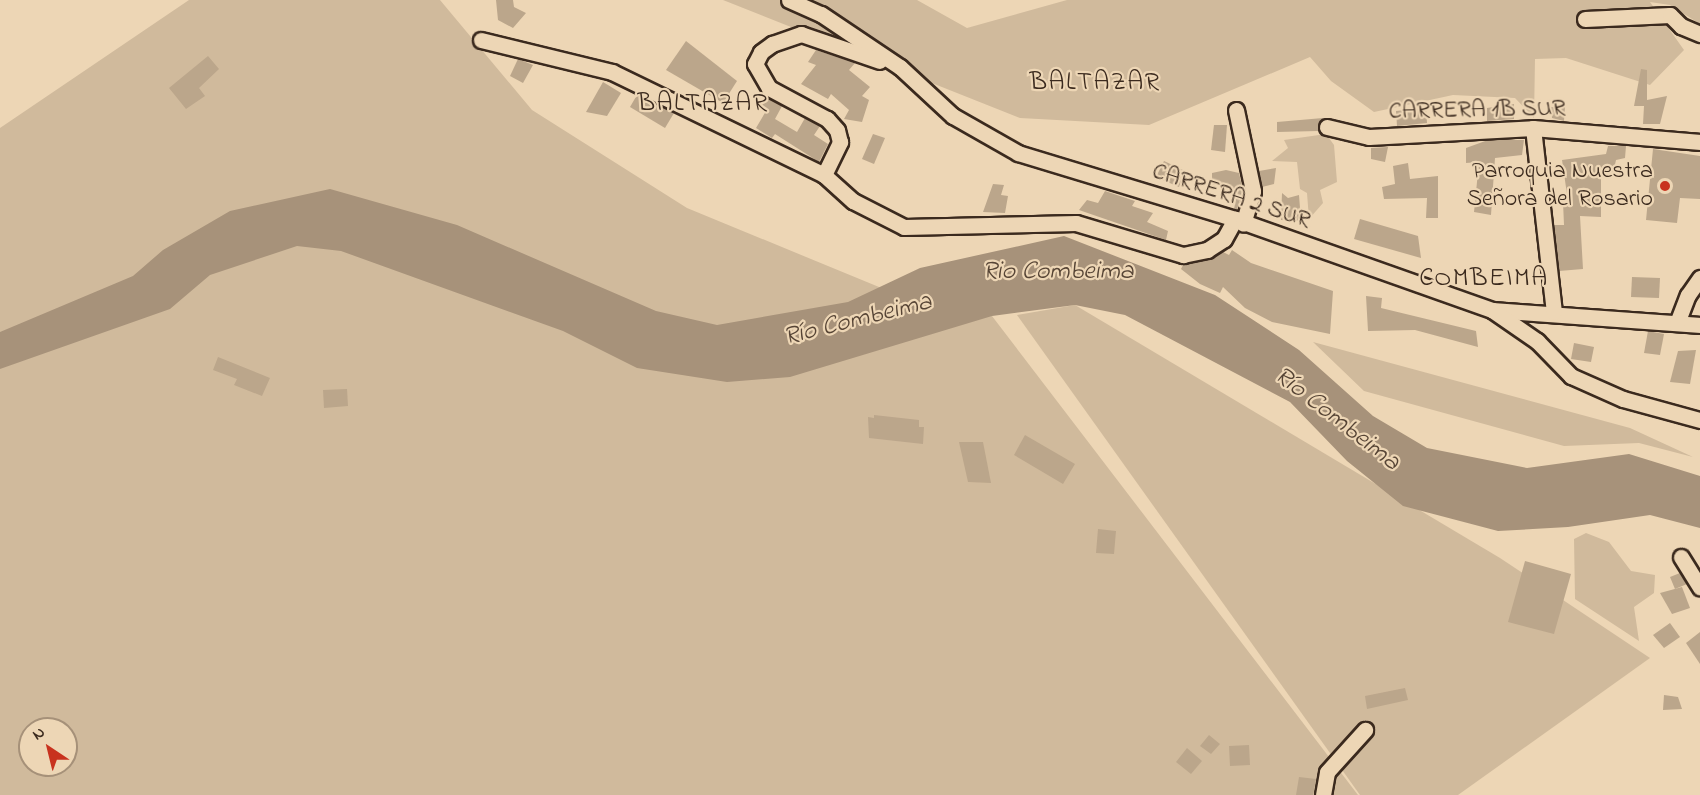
<!DOCTYPE html>
<html>
<head>
<meta charset="utf-8">
<style>
	body { margin:0 }
	#map { position:relative; width:1700px; height:795px; overflow:hidden; background:#edd6b5; font-family:"Indie Flower",sans-serif }
	div>[style] { position:absolute }
	.green>* { inset:0; background:#d0ba9c }
	.water>* { inset:0; background:#a7927a }
	.building>* { inset:0; background:#bba68b }
	.roads { filter:drop-shadow(2px 0 #3b2a1e) drop-shadow(-2px 0 #3b2a1e) drop-shadow(0 2px #3b2a1e) drop-shadow(0 -2px #3b2a1e) }
	.minor>* { height:15px; margin:-7.5px; padding:0 7.5px; transform-origin:7.5px; border-radius:7.5px; background:#edd6b5 }
	.dots>* { width:16px; height:16px; translate:-50% -50%; box-sizing:border-box; border:3px solid #edd6b5; border-radius:50% }
	span { translate:-50% -50%; white-space:nowrap; text-align:center; line-height:1.15; -webkit-text-stroke:4.5px #edd6b5; paint-order:stroke }
	.street-label { font-size:24px; color:#3b2a1e }
	.poi-label { font-size:24px; color:#3b2a1e }
	.right { translate:-100% -50%; text-align:right }
	.neighbourhood-label { font-size:26px; color:#3b2a1e; letter-spacing:1.5px }
	.water-label { font-size:26px; color:#564435; font-style:italic }
	.north { position:absolute; left:18px; top:717px; width:60px; height:60px; box-sizing:border-box; background:#edd6b5; border:2px solid #a69179; border-radius:50%; rotate:325deg; font-size:16px; font-weight:700; line-height:24px; text-align:center; color:#3b2a1e }
	.north::after { content:''; display:block; margin:auto; width:21px; height:27px; background:#c8321e; clip-path:polygon(50% 0,100% 100%,50% 72%,0 100%) }
</style>
</head>
<body>
<div id="map">
	<div class="green">
		<div style="clip-path:polygon(evenodd,189px 0,440px 0,532px 110px,687px 208px,879px 287px,992px 316px,1358px 795px,0 795px,0 128px,189px 0,30px 729px,66px 729px,66px 765px,30px 765px,30px 729px)"></div>
		<div style="clip-path:polygon(723px 0,917px 0,967px 28px,1067px 0,1700px 0,1700px 24px,1670px 5px,1650px 2px,1684px 50px,1650px 85px,1566px 58px,1535px 59px,1534px 118px,1515px 98px,1453px 95px,1374px 112px,1331px 81px,1310px 57px,1149px 125px,1020px 118px)"></div>
		<div style="clip-path:polygon(1326px 134px,1334px 145px,1337px 182px,1320px 190px,1323px 203px,1309px 219px,1307px 193px,1300px 189px,1297px 162px,1272px 161px,1288px 148px,1284px 140px)"></div>
		<div style="clip-path:polygon(1075px 305px,1500px 558px,1650px 658px,1458px 795px,1360px 795px,1017px 315px)"></div>
		<div style="clip-path:polygon(1313px 342px,1630px 428px,1693px 457px,1639px 443px,1564px 446px,1364px 391px)"></div>
		<div style="clip-path:polygon(1586px 533px,1609px 542px,1631px 571px,1655px 575px,1654px 593px,1634px 607px,1639px 641px,1575px 599px,1574px 539px)"></div>
	</div>
	<div class="water">
		<div style="clip-path:polygon(330px 189px,457px 225px,656px 311px,717px 325px,848px 302px,920px 268px,1064px 236px,1215px 295px,1299px 350px,1373px 416px,1427px 448px,1527px 468px,1629px 454px,1700px 476px,1700px 528px,1650px 515px,1568px 527px,1498px 531px,1403px 506px,1347px 461px,1290px 402px,1125px 315px,1075px 305px,992px 316px,790px 377px,727px 382px,637px 368px,563px 331px,341px 251px,297px 246px,210px 275px,170px 309px,0 369px,0 332px,133px 276px,163px 250px,230px 211px)"></div>
	</div>
	<div class="building">
		<div style="clip-path:polygon(496px 0,513px 0,514px 7px,526px 13px,513px 28px,498px 20px)"></div>
		<div style="clip-path:polygon(686px 41px,737px 81px,723px 103px,666px 70px)"></div>
		<div style="clip-path:polygon(816px 50px,855px 63px,849px 70px,870px 87px,862px 96px,869px 100px,862px 122px,844px 119px,849px 110px,831px 94px,828px 99px,801px 84px,816px 65px,808px 62px)"></div>
		<div style="clip-path:polygon(208px 56px,219px 69px,199px 88px,205px 96px,186px 109px,169px 88px)"></div>
		<div style="clip-path:polygon(518px 59px,533px 65px,523px 83px,510px 76px)"></div>
		<div style="clip-path:polygon(1641px 69px,1647px 70px,1647px 100px,1667px 96px,1660px 124px,1643px 124px,1644px 106px,1634px 106px)"></div>
		<div style="clip-path:polygon(603px 82px,621px 93px,607px 116px,586px 112px)"></div>
		<div style="clip-path:polygon(637px 95px,674px 113px,665px 128px,630px 107px)"></div>
		<div style="clip-path:polygon(766px 97px,782px 106px,775px 119px,797px 132px,805px 118px,820px 126px,814px 135px,828px 144px,819px 162px,775px 134px,772px 138px,756px 128px,766px 111px,761px 107px)"></div>
		<div style="clip-path:polygon(1514px 104px,1514px 119px,1487px 121px,1487px 108px)"></div>
		<div style="clip-path:polygon(1551px 107px,1565px 107px,1564px 121px,1552px 118px)"></div>
		<div style="clip-path:polygon(1426px 108px,1427px 123px,1397px 126px,1396px 111px)"></div>
		<div style="clip-path:polygon(1323px 118px,1318px 131px,1277px 132px,1277px 122px)"></div>
		<div style="clip-path:polygon(1214px 125px,1227px 125px,1225px 152px,1211px 150px)"></div>
		<div style="clip-path:polygon(873px 134px,885px 138px,874px 164px,862px 159px)"></div>
		<div style="clip-path:polygon(1488px 140px,1524px 140px,1522px 155px,1495px 158px,1491px 215px,1474px 212px,1479px 162px,1466px 163px,1466px 148px)"></div>
		<div style="clip-path:polygon(1608px 146px,1626px 146px,1625px 158px,1616px 160px,1612px 178px,1601px 174px,1601px 217px,1580px 216px,1583px 269px,1559px 271px,1554px 225px,1564px 225px,1563px 202px,1568px 201px,1562px 160px,1606px 154px)"></div>
		<div style="clip-path:polygon(1388px 147px,1385px 162px,1371px 159px,1371px 148px)"></div>
		<div style="clip-path:polygon(1653px 149px,1700px 156px,1700px 199px,1680px 198px,1677px 223px,1646px 220px)"></div>
		<div style="clip-path:polygon(1164px 161px,1185px 171px,1179px 187px,1156px 177px)"></div>
		<div style="clip-path:polygon(1408px 163px,1410px 179px,1438px 176px,1438px 218px,1426px 218px,1427px 198px,1384px 199px,1382px 187px,1395px 184px,1393px 166px)"></div>
		<div style="clip-path:polygon(1276px 168px,1274px 184px,1262px 187px,1259px 171px)"></div>
		<div style="clip-path:polygon(1226px 170px,1239px 173px,1243px 191px,1237px 209px,1234px 209px,1238px 190px,1212px 185px,1212px 173px)"></div>
		<div style="clip-path:polygon(993px 184px,1004px 185px,1001px 195px,1008px 196px,1005px 213px,983px 212px)"></div>
		<div style="clip-path:polygon(1105px 191px,1135px 201px,1132px 206px,1153px 213px,1147px 222px,1168px 231px,1166px 240px,1079px 210px,1087px 200px,1098px 203px)"></div>
		<div style="clip-path:polygon(1282px 193px,1288px 198px,1299px 195px,1301px 221px,1281px 220px)"></div>
		<div style="clip-path:polygon(1360px 219px,1418px 236px,1421px 258px,1354px 239px)"></div>
		<div style="clip-path:polygon(1232px 250px,1251px 263px,1333px 291px,1330px 334px,1272px 322px,1245px 308px,1223px 287px,1220px 293px,1200px 284px,1181px 269px,1183px 265px,1209px 259px,1223px 252px,1229px 255px)"></div>
		<div style="clip-path:polygon(1632px 277px,1660px 278px,1659px 298px,1631px 297px)"></div>
		<div style="clip-path:polygon(1366px 296px,1382px 298px,1381px 308px,1476px 331px,1478px 347px,1415px 330px,1368px 331px)"></div>
		<div style="clip-path:polygon(1648px 331px,1664px 334px,1660px 355px,1644px 353px)"></div>
		<div style="clip-path:polygon(1574px 343px,1594px 347px,1591px 362px,1571px 359px)"></div>
		<div style="clip-path:polygon(1696px 350px,1690px 384px,1670px 382px,1678px 351px)"></div>
		<div style="clip-path:polygon(218px 357px,270px 378px,262px 396px,234px 385px,237px 379px,213px 370px)"></div>
		<div style="clip-path:polygon(347px 389px,348px 406px,324px 408px,323px 390px)"></div>
		<div style="clip-path:polygon(874px 415px,919px 420px,919px 427px,924px 427px,923px 444px,869px 438px,868px 417px,874px 418px)"></div>
		<div style="clip-path:polygon(1025px 435px,1075px 464px,1063px 484px,1014px 455px)"></div>
		<div style="clip-path:polygon(959px 442px,983px 442px,991px 483px,968px 482px)"></div>
		<div style="clip-path:polygon(1098px 529px,1116px 531px,1114px 554px,1096px 553px)"></div>
		<div style="clip-path:polygon(1525px 561px,1571px 574px,1554px 634px,1508px 622px)"></div>
		<div style="clip-path:polygon(1680px 573px,1687px 584px,1675px 589px,1670px 577px)"></div>
		<div style="clip-path:polygon(1682px 587px,1690px 608px,1672px 614px,1660px 593px)"></div>
		<div style="clip-path:polygon(1670px 623px,1680px 637px,1664px 648px,1653px 635px)"></div>
		<div style="clip-path:polygon(1700px 632px,1700px 664px,1686px 643px)"></div>
		<div style="clip-path:polygon(1405px 688px,1408px 700px,1367px 709px,1365px 696px)"></div>
		<div style="clip-path:polygon(1664px 695px,1678px 697px,1682px 709px,1663px 710px)"></div>
		<div style="clip-path:polygon(1209px 735px,1220px 744px,1211px 754px,1200px 746px)"></div>
		<div style="clip-path:polygon(1249px 745px,1250px 765px,1230px 766px,1229px 746px)"></div>
		<div style="clip-path:polygon(1187px 748px,1202px 761px,1191px 774px,1176px 762px)"></div>
		<div style="clip-path:polygon(1299px 777px,1316px 779px,1313px 795px,1296px 795px)"></div>
	</div>
	<div class="roads">
		<div class="minor">
			<div style="left:789px;top:0;width:35px;rotate:24deg"></div>
			<div style="left:821px;top:14px;width:95px;rotate:33.9deg"></div>
			<div style="left:900px;top:67px;width:72px;rotate:42.8deg"></div>
			<div style="left:953px;top:116px;width:75px;rotate:29.6deg"></div>
			<div style="left:1018px;top:153px;width:227px;rotate:16.9deg"></div>
			<div style="left:1235px;top:219px;width:273px;rotate:19.5deg"></div>
			<div style="left:1492px;top:310px;width:209px;rotate:4.1deg"></div>
			<div style="left:1585px;top:19px;width:85px;rotate:-2.7deg"></div>
			<div style="left:1670px;top:15px;width:16px;rotate:45deg"></div>
			<div style="left:1681px;top:26px;width:21px;rotate:23deg"></div>
			<div style="left:481px;top:40px;width:135px;rotate:13.7deg"></div>
			<div style="left:612px;top:72px;width:236px;rotate:25.9deg"></div>
			<div style="left:824px;top:175px;width:39px;rotate:42deg"></div>
			<div style="left:853px;top:201px;width:57px;rotate:27deg"></div>
			<div style="left:904px;top:227px;width:172px;rotate:-1.3deg"></div>
			<div style="left:1076px;top:223px;width:112px;rotate:16.7deg"></div>
			<div style="left:1183px;top:255px;width:25px;rotate:-12deg"></div>
			<div style="left:1207px;top:250px;width:20px;rotate:-33deg"></div>
			<div style="left:1224px;top:239px;width:23px;rotate:-61deg"></div>
			<div style="left:1236px;top:110px;width:83px;rotate:78.1deg"></div>
			<div style="left:1253px;top:191px;width:34px;rotate:107deg"></div>
			<div style="left:1327px;top:127px;width:43px;rotate:13.4deg"></div>
			<div style="left:1369px;top:137px;width:164px;rotate:-3.1deg"></div>
			<div style="left:1533px;top:128px;width:168px;rotate:4.8deg"></div>
			<div style="left:1533px;top:128px;width:185px;rotate:83.5deg"></div>
			<div style="left:824px;top:175px;width:37px;rotate:-64deg"></div>
			<div style="left:840px;top:142px;width:12px;rotate:-104deg"></div>
			<div style="left:837px;top:130px;width:15px;rotate:-132deg"></div>
			<div style="left:827px;top:119px;width:66px;rotate:-151.9deg"></div>
			<div style="left:769px;top:88px;width:28px;rotate:-120deg"></div>
			<div style="left:755px;top:64px;width:13px;rotate:-63deg"></div>
			<div style="left:761px;top:52px;width:14px;rotate:-36deg"></div>
			<div style="left:772px;top:44px;width:31px;rotate:-19deg"></div>
			<div style="left:801px;top:34px;width:83px;rotate:18.9deg"></div>
			<div style="left:1492px;top:310px;width:55px;rotate:34.6deg"></div>
			<div style="left:1537px;top:341px;width:49px;rotate:45.8deg"></div>
			<div style="left:1571px;top:376px;width:57px;rotate:23.9deg"></div>
			<div style="left:1623px;top:399px;width:80px;rotate:15.3deg"></div>
			<div style="left:1677px;top:323px;width:30px;rotate:-69deg"></div>
			<div style="left:1688px;top:295px;width:21px;rotate:-55deg"></div>
			<div style="left:1681px;top:557px;width:36px;rotate:58deg"></div>
			<div style="left:1323px;top:795px;width:23px;rotate:-80deg"></div>
			<div style="left:1327px;top:772px;width:57px;rotate:-47.9deg"></div>
		</div>
	</div>
	<div class="dots">
		<div style="left:1665px;top:186px;background:#c8321e"></div>
	</div>
	<div class="street-label">
		<span style="left:1477px;top:111px;rotate:-1deg">CARRERA 1B SUR</span>
		<span style="left:1231px;top:197px;rotate:18deg">CARRERA 2 SUR</span>
	</div>
	<div class="poi-label">
		<span class="right" style="left:1653px;top:186px">Parroquia Nuestra<br>Señora del Rosario</span>
	</div>
	<div class="neighbourhood-label">
		<span style="left:1095px;top:84px">BALTAZAR</span>
		<span style="left:703px;top:105px">BALTAZAR</span>
		<span style="left:1484px;top:280px">COMBEIMA</span>
	</div>
	<div class="water-label">
		<span style="left:1058px;top:273px">Rio Combeima</span>
		<span style="left:858px;top:321px;rotate:-14deg">Río Combeima</span>
		<span style="left:1336px;top:420px;rotate:38deg">Río Combeima</span>
	</div>
	<div class="north">N</div>
</div>
</body>
</html>
